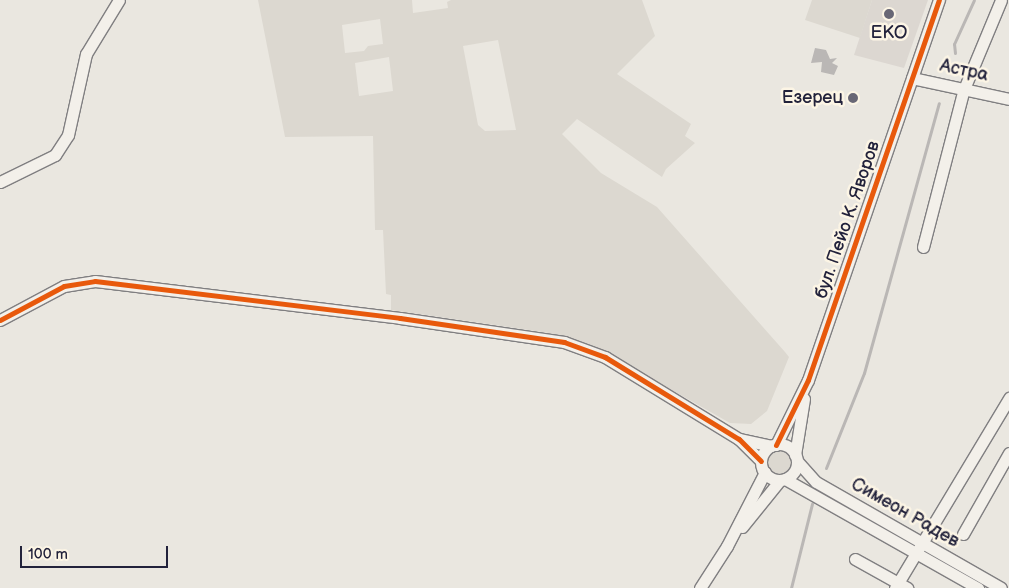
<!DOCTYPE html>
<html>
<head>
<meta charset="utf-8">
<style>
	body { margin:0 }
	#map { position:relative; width:1009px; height:588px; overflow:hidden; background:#eae7e0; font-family:"Balsamiq Sans",sans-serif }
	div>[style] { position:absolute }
	.built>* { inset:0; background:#dcd7d1 }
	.green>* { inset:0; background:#dcd8d0 }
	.round { border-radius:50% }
	.water>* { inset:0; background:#bab7b5 }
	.stream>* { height:3px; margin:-1.5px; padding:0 1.5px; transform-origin:1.5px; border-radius:1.5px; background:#bab7b5 }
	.roads { filter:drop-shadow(1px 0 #807f81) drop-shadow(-1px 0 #807f81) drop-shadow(0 1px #807f81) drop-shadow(0 -1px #807f81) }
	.minor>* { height:11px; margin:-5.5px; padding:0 5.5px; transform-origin:5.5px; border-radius:5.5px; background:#f3f0ea }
	.minor>.ring { margin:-5.5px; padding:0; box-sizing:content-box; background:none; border:11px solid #f3f0ea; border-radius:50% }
	.cycleway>* { height:5px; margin:-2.5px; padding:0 2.5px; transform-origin:2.5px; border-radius:2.5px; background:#e8590c }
	.dots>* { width:14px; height:14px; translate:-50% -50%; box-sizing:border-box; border:2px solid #fcf5e5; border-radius:50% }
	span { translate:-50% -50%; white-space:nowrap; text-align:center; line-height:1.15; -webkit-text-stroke:5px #fcf5e5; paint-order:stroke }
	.poi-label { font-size:18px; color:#22223b }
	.right { translate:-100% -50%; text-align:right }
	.street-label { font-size:18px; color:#22223b }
	.scale { position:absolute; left:20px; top:546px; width:148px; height:22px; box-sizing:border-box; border:2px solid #22223b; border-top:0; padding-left:6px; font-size:15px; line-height:18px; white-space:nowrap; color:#22223b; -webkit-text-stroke:4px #fcf5e5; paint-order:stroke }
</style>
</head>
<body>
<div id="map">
	<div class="built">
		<div style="clip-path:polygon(872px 0,928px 0,904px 68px,854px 55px)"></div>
	</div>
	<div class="green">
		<div style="clip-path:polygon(evenodd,258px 0,412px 0,413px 13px,448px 8px,447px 2px,451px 0,642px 0,655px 36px,617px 74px,691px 124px,685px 136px,695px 143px,666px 169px,662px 177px,577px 119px,562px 134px,601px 173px,657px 207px,785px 352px,789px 357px,767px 411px,751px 424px,730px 423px,605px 352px,577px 340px,549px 333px,391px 310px,391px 295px,386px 294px,383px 230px,375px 230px,373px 136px,285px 137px,258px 0,380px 19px,383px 44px,368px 46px,364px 51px,345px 53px,342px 25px,380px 19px,258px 0,498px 40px,516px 130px,485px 131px,478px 125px,463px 46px,498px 40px,258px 0,389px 57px,393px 91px,359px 96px,355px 63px,389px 57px)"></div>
		<div style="clip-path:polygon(812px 0,872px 0,860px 38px,805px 20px)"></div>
		<div class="round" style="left:766px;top:448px;width:28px;height:28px"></div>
	</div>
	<div class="water">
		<div style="clip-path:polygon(815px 48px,826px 50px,830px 59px,837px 58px,832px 63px,838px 66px,834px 75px,821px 72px,822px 62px,811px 63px)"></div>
	</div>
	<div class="stream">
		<div style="left:955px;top:53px;width:9px;rotate:-96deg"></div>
		<div style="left:954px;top:44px;width:48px;rotate:-65.6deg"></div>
		<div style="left:826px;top:468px;width:102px;rotate:-68.2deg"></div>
		<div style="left:864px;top:373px;width:280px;rotate:-74.5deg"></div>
		<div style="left:791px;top:588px;width:87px;rotate:-76deg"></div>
	</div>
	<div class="roads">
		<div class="minor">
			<div style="left:912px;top:78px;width:99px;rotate:12.2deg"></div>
			<div style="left:0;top:182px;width:61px;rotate:-26.1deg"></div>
			<div style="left:55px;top:155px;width:24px;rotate:-57deg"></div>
			<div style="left:68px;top:135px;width:83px;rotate:-77.5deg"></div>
			<div style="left:86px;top:54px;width:63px;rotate:-58.6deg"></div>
			<div style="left:923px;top:247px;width:163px;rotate:-75.5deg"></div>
			<div style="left:964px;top:89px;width:96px;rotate:-67.4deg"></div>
			<div style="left:0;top:320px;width:72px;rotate:-28deg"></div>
			<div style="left:64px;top:286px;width:31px;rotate:-9deg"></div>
			<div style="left:95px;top:281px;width:307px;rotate:6.9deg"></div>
			<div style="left:400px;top:318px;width:166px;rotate:8.3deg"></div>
			<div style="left:564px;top:342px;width:44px;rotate:20.1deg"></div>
			<div style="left:605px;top:357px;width:157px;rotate:31.5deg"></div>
			<div style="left:739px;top:439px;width:31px;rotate:45deg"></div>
			<div style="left:739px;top:439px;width:33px;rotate:12deg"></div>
			<div class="ring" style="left:761px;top:444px;width:25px;height:25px"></div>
			<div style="left:776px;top:445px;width:72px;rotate:-63.8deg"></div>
			<div style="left:808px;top:380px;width:402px;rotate:-71deg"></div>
			<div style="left:795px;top:455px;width:57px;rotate:-80.9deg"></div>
			<div style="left:797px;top:461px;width:28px;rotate:48deg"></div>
			<div style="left:816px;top:482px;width:213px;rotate:29.8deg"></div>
			<div style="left:785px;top:479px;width:222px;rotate:29.5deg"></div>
			<div style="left:742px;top:527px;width:60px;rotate:-51deg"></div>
			<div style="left:963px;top:534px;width:93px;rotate:-60.4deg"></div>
			<div style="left:855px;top:559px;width:60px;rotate:29.1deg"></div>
			<div style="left:700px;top:588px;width:50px;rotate:-57.3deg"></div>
			<div style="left:727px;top:546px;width:83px;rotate:-62.8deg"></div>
			<div style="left:895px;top:588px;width:222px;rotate:-59deg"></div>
		</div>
	</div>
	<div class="cycleway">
		<div style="left:0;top:320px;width:72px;rotate:-28deg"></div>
		<div style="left:64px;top:286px;width:31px;rotate:-9deg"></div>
		<div style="left:95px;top:281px;width:307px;rotate:6.9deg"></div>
		<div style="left:400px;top:318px;width:166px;rotate:8.3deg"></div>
		<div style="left:564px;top:342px;width:44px;rotate:20.1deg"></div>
		<div style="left:605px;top:357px;width:157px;rotate:31.5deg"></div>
		<div style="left:739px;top:439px;width:31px;rotate:45deg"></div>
		<div style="left:776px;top:445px;width:72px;rotate:-63.8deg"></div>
		<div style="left:808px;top:380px;width:402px;rotate:-71deg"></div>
	</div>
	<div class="dots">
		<div style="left:889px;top:14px;background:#686775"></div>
		<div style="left:853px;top:98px;background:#686775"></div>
	</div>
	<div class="poi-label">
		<span style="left:889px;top:33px">EKO</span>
		<span class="right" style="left:843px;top:98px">Езерец</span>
	</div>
	<div class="street-label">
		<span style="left:964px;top:71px;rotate:12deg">Астра</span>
		<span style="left:848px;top:220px;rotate:-71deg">бул. Пейо К. Яворов</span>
		<span style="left:905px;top:513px;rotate:30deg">Симеон Радев</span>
	</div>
	<div class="scale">100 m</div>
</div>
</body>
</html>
